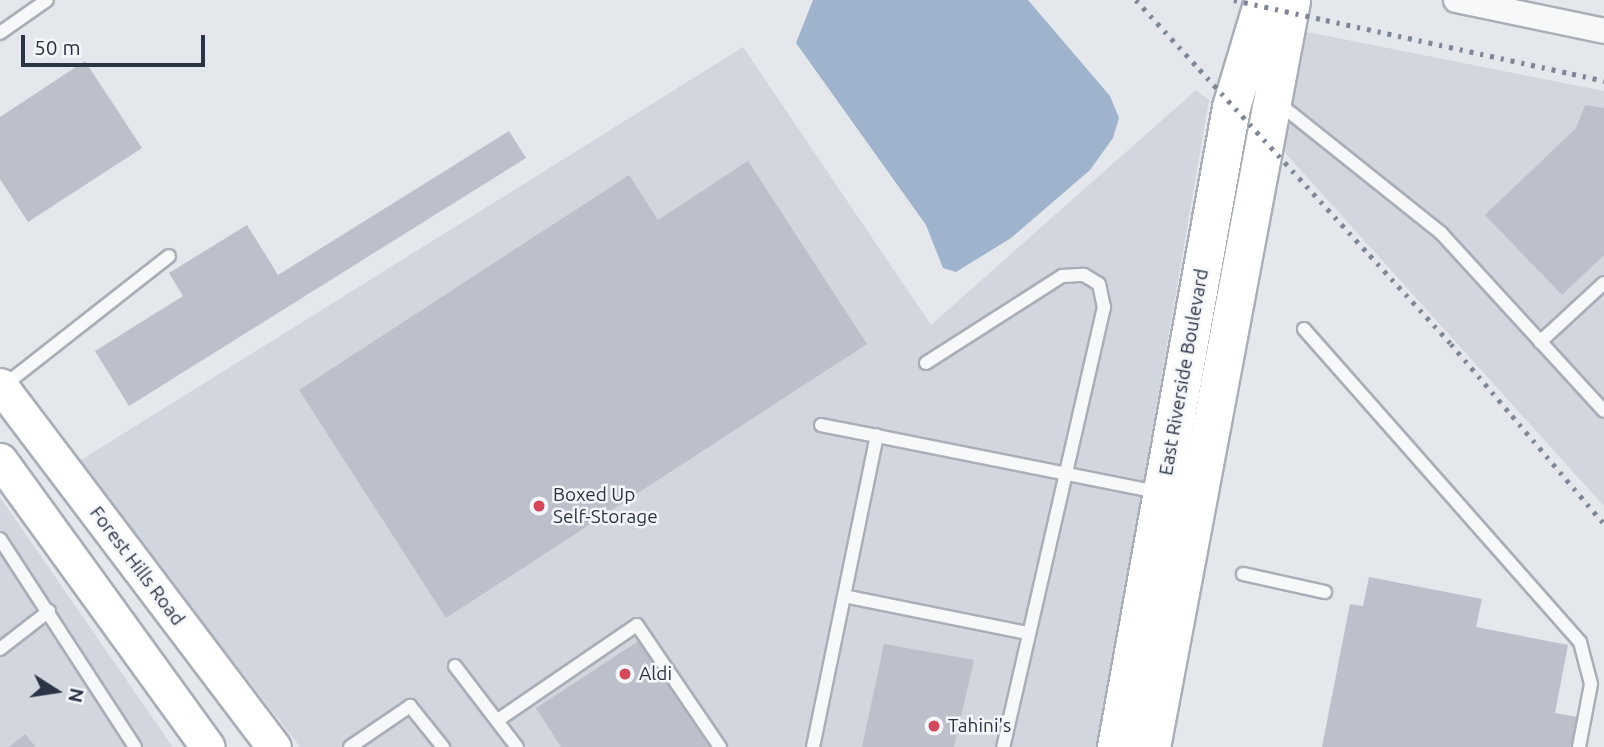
<!DOCTYPE html>
<html>
<head>
<meta charset="utf-8">
<style>
	body { margin:0 }
	#map { position:relative; width:1604px; height:747px; overflow:hidden; background:#e4e7ec; font-family:Ubuntu,sans-serif }
	div>[style] { position:absolute }
	.built>* { inset:0; background:#d2d6de }
	.water>* { inset:0; background:#9fb4cc }
	.building>* { inset:0; background:#bbc0ca }
	.roads { filter:drop-shadow(2px 0 #a9aeb7) drop-shadow(-2px 0 #a9aeb7) drop-shadow(0 2px #a9aeb7) drop-shadow(0 -2px #a9aeb7) }
	.lane>* { height:12px; margin:-6px; padding:0 6px; transform-origin:6px; border-radius:6px; background:#f7f8fa }
	.street>* { height:24px; margin:-12px; padding:0 12px; transform-origin:12px; border-radius:12px; background:#f7f8fa }
	.secondary>* { height:33px; margin:-16.5px; padding:0 16.5px; transform-origin:16.5px; border-radius:16.5px; background:#fff }
	.primary>* { height:37px; margin:-18.5px; padding:0 18.5px; transform-origin:18.5px; border-radius:18.5px; background:#fff }
	.rail>* { height:5px; margin-top:-2.5px; transform-origin:0; background:repeating-linear-gradient(90deg,#7d8696 0 3.5px,transparent 0 10.5px) }
	.dots>* { width:19px; height:19px; translate:-50% -50%; box-sizing:border-box; border:4px solid #f4f6f9; border-radius:50% }
	span { translate:-50% -50%; white-space:nowrap; text-align:center; line-height:1.15; -webkit-text-stroke:5px #f4f6f9; paint-order:stroke }
	.street-label { font-size:19px; color:#2b3445 }
	.poi-label { font-size:19px; color:#2b3445 }
	.left { translate:0 -50%; text-align:left }
	.north { position:absolute; left:21px; top:656px; width:70px; height:70px; -webkit-text-stroke:5px #f4f6f9; paint-order:stroke; rotate:102deg; font-size:19px; font-weight:700; line-height:28px; text-align:center; color:#2b3445 }
	.north::after { content:''; display:block; margin:auto; width:24px; height:32px; background:#2b3445; clip-path:polygon(50% 0,100% 100%,50% 72%,0 100%) }
	.scale { position:absolute; left:21px; top:35px; width:184px; height:32px; box-sizing:border-box; border:4px solid #2b3445; border-top:0; padding-left:9px; font-size:21px; line-height:24px; white-space:nowrap; color:#2b3445; -webkit-text-stroke:5px #f4f6f9; paint-order:stroke }
</style>
</head>
<body>
<div id="map">
	<div class="built">
		<div style="clip-path:polygon(1302px 31px,1604px 91px,1604px 506px,1278px 145px)"></div>
		<div style="clip-path:polygon(743px 47px,931px 325px,1196px 90px,1209px 100px,1098px 747px,300px 747px,78px 462px)"></div>
		<div style="clip-path:polygon(0 497px,172px 746px,172px 747px,0 747px)"></div>
	</div>
	<div class="water">
		<div style="clip-path:polygon(813px 0,1028px 0,1110px 96px,1119px 118px,1113px 138px,1090px 170px,1011px 238px,956px 272px,943px 268px,926px 225px,796px 43px)"></div>
	</div>
	<div class="building">
		<div style="clip-path:polygon(85px 61px,142px 148px,28px 222px,0 179px,0 117px)"></div>
		<div style="clip-path:polygon(1585px 105px,1604px 108px,1604px 255px,1562px 295px,1485px 215px,1576px 128px)"></div>
		<div style="clip-path:polygon(509px 131px,526px 158px,129px 406px,95px 351px,183px 296px,169px 273px,247px 225px,278px 275px)"></div>
		<div style="clip-path:polygon(748px 161px,867px 344px,446px 618px,299px 390px,629px 175px,658px 220px)"></div>
		<div style="clip-path:polygon(1369px 577px,1482px 599px,1476px 627px,1568px 645px,1555px 713px,1584px 718px,1578px 747px,1322px 747px,1350px 604px,1363px 606px)"></div>
		<div style="clip-path:polygon(640px 640px,709px 747px,561px 747px,536px 708px)"></div>
		<div style="clip-path:polygon(884px 644px,974px 660px,954px 747px,862px 747px)"></div>
		<div style="clip-path:polygon(25px 734px,36px 747px,9px 747px)"></div>
	</div>
	<div class="roads">
		<div class="lane">
			<div style="left:0;top:33px;width:57px;rotate:-35.1deg"></div>
			<div style="left:1277px;top:102px;width:210px;rotate:38.6deg"></div>
			<div style="left:1441px;top:233px;width:241px;rotate:47.5deg"></div>
			<div style="left:1304px;top:329px;width:417px;rotate:48.6deg"></div>
			<div style="left:1580px;top:642px;width:43px;rotate:75.3deg"></div>
			<div style="left:1591px;top:684px;width:64px;rotate:100.8deg"></div>
			<div style="left:1540px;top:342px;width:87px;rotate:-42.7deg"></div>
			<div style="left:926px;top:363px;width:161px;rotate:-32.6deg"></div>
			<div style="left:1062px;top:276px;width:22px;rotate:-3deg"></div>
			<div style="left:1084px;top:275px;width:17px;rotate:31deg"></div>
			<div style="left:1099px;top:284px;width:24px;rotate:78deg"></div>
			<div style="left:1104px;top:307px;width:451px;rotate:102.9deg"></div>
			<div style="left:2px;top:387px;width:212px;rotate:-38.1deg"></div>
			<div style="left:877px;top:436px;width:287px;rotate:11.3deg"></div>
			<div style="left:0;top:539px;width:248px;rotate:57deg"></div>
			<div style="left:1243px;top:574px;width:84px;rotate:12.4deg"></div>
			<div style="left:844px;top:596px;width:188px;rotate:11.4deg"></div>
			<div style="left:0;top:649px;width:62px;rotate:-37.8deg"></div>
			<div style="left:455px;top:666px;width:102px;rotate:52.6deg"></div>
			<div style="left:498px;top:720px;width:168px;rotate:-34.4deg"></div>
			<div style="left:637px;top:625px;width:148px;rotate:55.8deg"></div>
			<div style="left:350px;top:747px;width:73px;rotate:-34.3deg"></div>
			<div style="left:410px;top:706px;width:53px;rotate:51.2deg"></div>
			<div style="left:813px;top:747px;width:318px;rotate:-78.4deg"></div>
			<div style="left:877px;top:436px;width:57px;rotate:-168.9deg"></div>
		</div>
		<div class="street">
			<div style="left:1456px;top:0;width:151px;rotate:11.8deg"></div>
		</div>
		<div class="secondary">
			<div style="left:0;top:385px;width:454px;rotate:52.9deg"></div>
			<div style="left:0;top:460px;width:354px;rotate:54.1deg"></div>
		</div>
		<div class="primary">
			<div style="left:1116px;top:747px;width:650px;rotate:-79.81deg"></div>
			<div style="left:1231px;top:107px;width:112px;rotate:-73.3deg"></div>
			<div style="left:1151px;top:747px;width:760px;rotate:-79.38deg"></div>
		</div>
	</div>
	<div class="rail">
		<div style="left:1136px;top:0;width:466px;rotate:47.5deg"></div>
		<div style="left:1451px;top:344px;width:236px;rotate:49.6deg"></div>
		<div style="left:1234px;top:0;width:379px;rotate:12.3deg"></div>
	</div>
	<div class="dots">
		<div style="left:539px;top:506px;background:#d1495b"></div>
		<div style="left:625px;top:674px;background:#d1495b"></div>
		<div style="left:934px;top:726px;background:#d1495b"></div>
	</div>
	<div class="street-label">
		<span style="left:1184px;top:372px;rotate:-80deg">East Riverside Boulevard</span>
		<span style="left:137px;top:566px;rotate:53deg">Forest Hills Road</span>
	</div>
	<div class="poi-label">
		<span class="left" style="left:553px;top:506px">Boxed Up<br>Self-Storage</span>
		<span class="left" style="left:639px;top:674px">Aldi</span>
		<span class="left" style="left:948px;top:726px">Tahini's</span>
	</div>
	<div class="north">N</div>
	<div class="scale">50 m</div>
</div>
</body>
</html>
